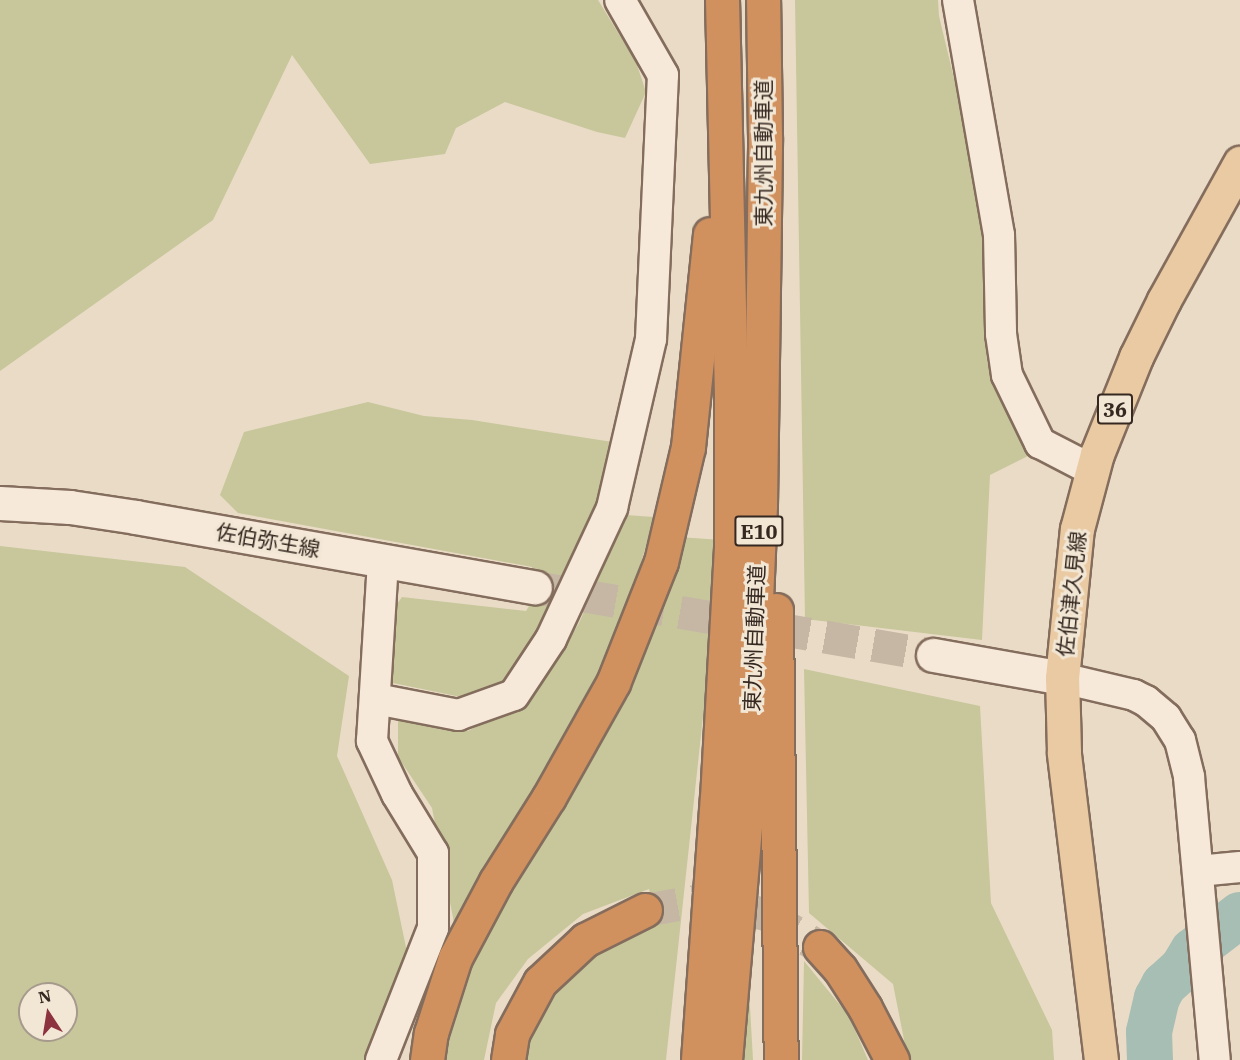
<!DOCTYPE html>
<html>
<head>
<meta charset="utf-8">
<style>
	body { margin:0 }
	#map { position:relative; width:1240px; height:1060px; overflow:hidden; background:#eadbc6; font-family:"IBM Plex Serif","Noto Sans JP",serif }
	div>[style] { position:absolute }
	.green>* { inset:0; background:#c7c79b }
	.river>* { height:46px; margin:-23px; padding:0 23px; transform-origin:23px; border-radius:23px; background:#a7beb4 }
	.secondary-tunnel>* { height:33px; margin-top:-16.5px; transform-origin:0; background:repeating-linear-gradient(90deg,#c6b7a5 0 33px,transparent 0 49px) }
	.motorway-tunnel>* { height:33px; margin-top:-16.5px; transform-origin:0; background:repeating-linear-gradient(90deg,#c6b7a5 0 33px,transparent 0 49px) }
	.roads { filter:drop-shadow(2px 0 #846d5d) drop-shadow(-2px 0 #846d5d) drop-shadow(0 2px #846d5d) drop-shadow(0 -2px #846d5d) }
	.minor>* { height:30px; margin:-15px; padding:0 15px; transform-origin:15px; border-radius:15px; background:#f6e9d9 }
	.secondary>* { height:33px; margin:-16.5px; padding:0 16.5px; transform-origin:16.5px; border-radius:16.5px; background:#f6e9d9 }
	.primary>* { height:33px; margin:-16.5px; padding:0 16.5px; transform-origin:16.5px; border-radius:16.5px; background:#eacaa2 }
	.motorway>* { height:33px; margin:-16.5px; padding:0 16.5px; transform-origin:16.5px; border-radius:16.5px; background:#d1915f }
	span { translate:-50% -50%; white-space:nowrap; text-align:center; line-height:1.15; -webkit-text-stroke:6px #f2e6d5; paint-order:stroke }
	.shield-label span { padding:2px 4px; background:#f2e6d5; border:2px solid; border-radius:4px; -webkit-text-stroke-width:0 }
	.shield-label { font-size:20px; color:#352820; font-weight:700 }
	.street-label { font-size:21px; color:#352820 }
	.north { position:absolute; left:18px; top:982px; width:60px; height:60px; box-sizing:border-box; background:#f2e6d5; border:2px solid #a69a8d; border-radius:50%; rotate:348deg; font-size:16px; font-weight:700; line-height:24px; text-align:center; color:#352820 }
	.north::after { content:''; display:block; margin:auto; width:21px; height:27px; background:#8d333f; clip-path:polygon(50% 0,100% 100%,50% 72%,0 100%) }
</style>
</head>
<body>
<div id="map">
	<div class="green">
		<div style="clip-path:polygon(0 0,598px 0,636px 62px,646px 92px,625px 138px,597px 132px,505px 102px,456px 128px,445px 154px,370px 164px,292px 55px,213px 220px,0 371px)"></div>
		<div style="clip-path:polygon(795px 0,938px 0,939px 16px,980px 187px,987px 362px,1034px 453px,990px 475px,982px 640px,805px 619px)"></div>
		<div style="clip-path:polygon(368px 402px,424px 416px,472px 420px,619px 443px,570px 580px,505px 687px,485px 695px,461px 697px,388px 682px,385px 621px,402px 597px,526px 611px,537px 593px,532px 567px,238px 513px,220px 495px,244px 432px)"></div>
		<div style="clip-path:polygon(626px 515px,654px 517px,620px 637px,574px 729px,463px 915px,454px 923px,432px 808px,398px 757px,398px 720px,468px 731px,535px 695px,579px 623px)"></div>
		<div style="clip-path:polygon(678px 537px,722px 540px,666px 1060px,523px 1060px,542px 1001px,590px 951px,657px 917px,649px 889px,583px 914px,528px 959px,496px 1003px,484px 1060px,440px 1060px,472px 952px)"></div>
		<div style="clip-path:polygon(evenodd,0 546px,185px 567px,349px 676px,337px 756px,392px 880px,408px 957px,394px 1060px,0 1060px,0 546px,30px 994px,66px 994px,66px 1030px,30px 1030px,30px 994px)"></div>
		<div style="clip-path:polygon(804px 669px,980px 706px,991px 903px,1052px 1030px,1054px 1060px,908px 1060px,893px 984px,809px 913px)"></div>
		<div style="clip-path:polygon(804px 961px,849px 1016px,868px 1060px,802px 1060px)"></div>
		<div style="clip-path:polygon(748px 971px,753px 1060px,739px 1060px)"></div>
	</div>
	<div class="river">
		<div style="left:1150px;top:1060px;width:28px;rotate:-92deg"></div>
		<div style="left:1149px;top:1032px;width:35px;rotate:-77deg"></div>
		<div style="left:1157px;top:998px;width:15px;rotate:-62deg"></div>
		<div style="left:1164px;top:985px;width:24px;rotate:-42deg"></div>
		<div style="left:1182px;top:969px;width:21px;rotate:-59deg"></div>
		<div style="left:1193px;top:951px;width:59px;rotate:-37.5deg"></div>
	</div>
	<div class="secondary-tunnel">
		<div style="left:535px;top:587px;width:404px;rotate:9.7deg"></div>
	</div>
	<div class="motorway-tunnel">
		<div style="left:645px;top:910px;width:57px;rotate:-10.1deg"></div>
		<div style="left:701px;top:900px;width:66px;rotate:12.2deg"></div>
		<div style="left:766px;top:914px;width:63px;rotate:31.4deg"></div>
	</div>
	<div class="roads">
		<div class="minor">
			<div style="left:958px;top:0;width:239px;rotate:80.1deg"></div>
			<div style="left:999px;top:235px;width:99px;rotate:88.8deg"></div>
			<div style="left:1001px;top:334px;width:41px;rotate:81.7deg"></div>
			<div style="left:1007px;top:375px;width:76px;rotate:64.1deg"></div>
			<div style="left:1040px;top:443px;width:59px;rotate:27.4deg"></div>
			<div style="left:1062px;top:678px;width:74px;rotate:13.3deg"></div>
			<div style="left:1134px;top:695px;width:13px;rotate:27deg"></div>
			<div style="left:1146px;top:701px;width:26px;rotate:40deg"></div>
			<div style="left:1166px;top:718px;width:26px;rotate:58deg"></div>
			<div style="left:1180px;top:740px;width:38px;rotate:76deg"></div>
			<div style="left:1189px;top:777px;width:284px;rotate:84.8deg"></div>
			<div style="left:376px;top:699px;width:84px;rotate:11deg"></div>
			<div style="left:458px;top:715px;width:59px;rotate:-19.7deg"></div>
			<div style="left:514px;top:695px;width:67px;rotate:-56.5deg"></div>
			<div style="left:551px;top:639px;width:145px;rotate:-65deg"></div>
			<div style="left:612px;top:508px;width:173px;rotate:-77deg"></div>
			<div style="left:651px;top:339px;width:264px;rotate:-87.4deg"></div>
			<div style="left:663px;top:75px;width:86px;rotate:-119.8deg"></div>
			<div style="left:1198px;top:871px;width:42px;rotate:-5.4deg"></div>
			<div style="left:381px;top:1060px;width:142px;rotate:-68.5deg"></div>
			<div style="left:433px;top:928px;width:75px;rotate:-90deg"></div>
			<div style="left:433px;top:853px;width:69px;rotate:-121.4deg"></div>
			<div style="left:397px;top:794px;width:59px;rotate:-115.3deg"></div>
			<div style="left:372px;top:741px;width:181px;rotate:-86.5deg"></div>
		</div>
		<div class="secondary">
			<div style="left:0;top:503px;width:70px;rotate:3.3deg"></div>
			<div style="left:70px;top:507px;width:67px;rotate:8.6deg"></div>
			<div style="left:136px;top:517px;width:405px;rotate:10deg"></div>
			<div style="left:933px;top:655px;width:131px;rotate:10.1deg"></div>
		</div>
		<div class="primary">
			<div style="left:1101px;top:1060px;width:310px;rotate:-96.9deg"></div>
			<div style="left:1064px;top:752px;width:74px;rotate:-91.5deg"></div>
			<div style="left:1062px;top:678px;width:150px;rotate:-84.3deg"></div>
			<div style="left:1077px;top:529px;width:78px;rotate:-75.1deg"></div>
			<div style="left:1097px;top:454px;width:105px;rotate:-68.1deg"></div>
			<div style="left:1136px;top:357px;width:64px;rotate:-63.8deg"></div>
			<div style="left:1164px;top:300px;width:157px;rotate:-61deg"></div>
		</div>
		<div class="motorway">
			<div style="left:776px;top:610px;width:450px;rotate:89.4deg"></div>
			<div style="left:820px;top:947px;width:30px;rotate:48deg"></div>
			<div style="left:840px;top:969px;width:46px;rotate:57.3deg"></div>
			<div style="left:865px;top:1008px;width:59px;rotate:62.6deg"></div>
			<div style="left:427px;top:1060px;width:27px;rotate:-82deg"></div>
			<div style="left:431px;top:1033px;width:79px;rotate:-72.3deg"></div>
			<div style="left:455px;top:958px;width:87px;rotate:-62deg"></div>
			<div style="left:496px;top:881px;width:99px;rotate:-57.8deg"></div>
			<div style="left:549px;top:797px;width:131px;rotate:-60.7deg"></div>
			<div style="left:613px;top:683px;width:130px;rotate:-68.4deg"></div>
			<div style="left:661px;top:562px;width:118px;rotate:-76.8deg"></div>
			<div style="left:688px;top:447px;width:214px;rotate:-84.1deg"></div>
			<div style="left:508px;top:1060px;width:26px;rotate:-81deg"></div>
			<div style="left:512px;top:1034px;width:59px;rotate:-61.7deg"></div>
			<div style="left:540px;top:982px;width:62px;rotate:-43deg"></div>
			<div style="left:585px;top:940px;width:67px;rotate:-26.6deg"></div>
			<div style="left:698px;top:1060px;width:263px;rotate:-85.9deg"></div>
			<div style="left:717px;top:798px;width:254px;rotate:-86.8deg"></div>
			<div style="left:731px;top:544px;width:149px;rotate:-90deg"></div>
			<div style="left:731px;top:395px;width:395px;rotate:-91.3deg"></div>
			<div style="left:725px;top:1060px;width:270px;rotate:-85.1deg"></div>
			<div style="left:748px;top:791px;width:286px;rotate:-87.6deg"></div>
			<div style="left:760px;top:505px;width:368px;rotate:-89.2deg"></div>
			<div style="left:765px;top:137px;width:137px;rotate:-90.8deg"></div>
		</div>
	</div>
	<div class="shield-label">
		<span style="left:1115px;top:409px">36</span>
		<span style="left:759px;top:531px">E10</span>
	</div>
	<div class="street-label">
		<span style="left:763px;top:153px;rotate:-90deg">東九州自動車道</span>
		<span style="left:268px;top:540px;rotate:10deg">佐伯弥生線</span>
		<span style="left:1071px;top:594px;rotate:-84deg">佐伯津久見線</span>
		<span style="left:754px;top:638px;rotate:-88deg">東九州自動車道</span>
	</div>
	<div class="north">N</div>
</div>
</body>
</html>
